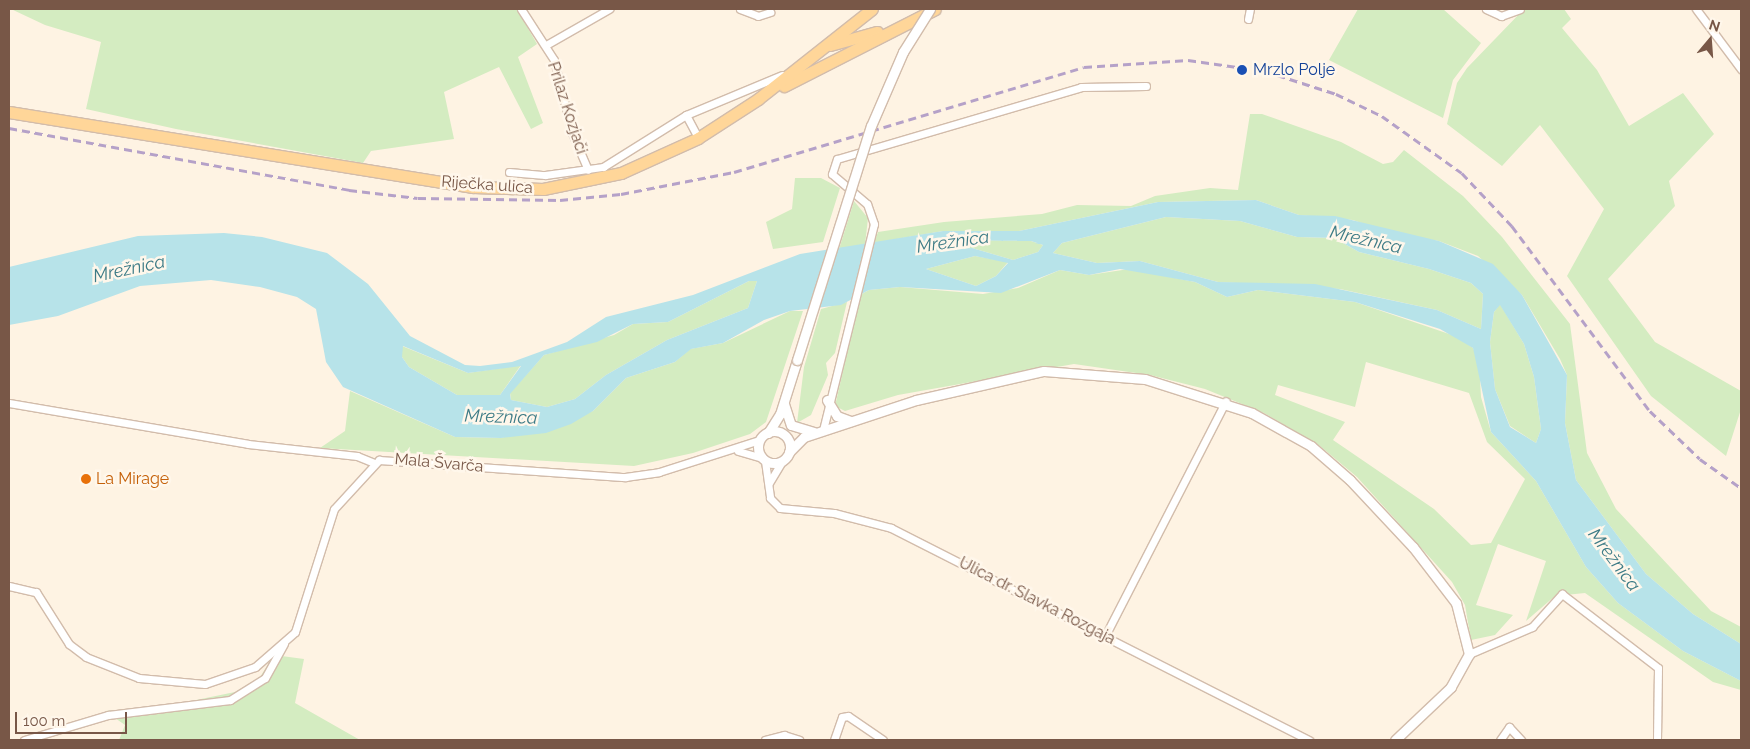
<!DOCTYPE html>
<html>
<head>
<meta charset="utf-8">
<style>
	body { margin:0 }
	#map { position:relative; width:1750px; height:749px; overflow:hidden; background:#fef3e3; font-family:Raleway,sans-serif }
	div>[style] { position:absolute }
	.green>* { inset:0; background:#d4ecc1 }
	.water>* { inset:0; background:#b7e3e9 }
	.roads { filter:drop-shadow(1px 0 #d2bcab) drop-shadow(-1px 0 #d2bcab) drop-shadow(0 1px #d2bcab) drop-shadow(0 -1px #d2bcab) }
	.minor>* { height:7px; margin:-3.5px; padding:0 3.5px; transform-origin:3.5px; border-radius:3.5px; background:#fff }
	.tertiary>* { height:9px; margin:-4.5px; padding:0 4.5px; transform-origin:4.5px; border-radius:4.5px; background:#fff }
	.tertiary>.ring { margin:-4.5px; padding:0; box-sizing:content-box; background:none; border:9px solid #fff; border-radius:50% }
	.primary>* { height:11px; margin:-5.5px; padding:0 5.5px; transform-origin:5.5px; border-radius:5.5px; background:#ffd699 }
	.rail>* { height:2.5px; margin-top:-1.25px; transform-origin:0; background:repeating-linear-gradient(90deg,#b5a1c8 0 8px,transparent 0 13px) }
	.bridges { filter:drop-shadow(1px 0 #d2bcab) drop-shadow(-1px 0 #d2bcab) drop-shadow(0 1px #d2bcab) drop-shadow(0 -1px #d2bcab) }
	.tertiary-bridge>* { height:9px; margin:-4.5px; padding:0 4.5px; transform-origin:4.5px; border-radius:4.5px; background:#fff }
	.dots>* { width:14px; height:14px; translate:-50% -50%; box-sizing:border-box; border:2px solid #fff7eb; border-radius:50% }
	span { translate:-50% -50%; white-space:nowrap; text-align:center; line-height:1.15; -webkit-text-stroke:5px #fff7eb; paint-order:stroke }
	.transit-label { font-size:16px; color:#164399 }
	.left { translate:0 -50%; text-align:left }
	.street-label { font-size:16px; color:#785747 }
	.food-label { font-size:16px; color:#c56008 }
	.water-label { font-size:18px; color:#3d7b86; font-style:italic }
	.frame { position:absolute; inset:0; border:10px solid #785747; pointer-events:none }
	.north { position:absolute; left:1685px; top:15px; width:50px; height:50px; -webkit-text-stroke:4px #fff7eb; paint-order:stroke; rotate:18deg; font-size:14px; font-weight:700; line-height:20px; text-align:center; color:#785747 }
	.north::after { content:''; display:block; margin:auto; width:18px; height:22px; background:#785747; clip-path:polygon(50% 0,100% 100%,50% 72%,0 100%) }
	.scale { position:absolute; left:15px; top:712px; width:112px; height:22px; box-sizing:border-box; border:2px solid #785747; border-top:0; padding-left:6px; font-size:15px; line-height:18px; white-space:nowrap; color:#785747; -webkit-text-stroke:4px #fff7eb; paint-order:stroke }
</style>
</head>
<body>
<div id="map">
	<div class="green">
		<div style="clip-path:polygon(11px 9px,517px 9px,537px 44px,518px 57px,543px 123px,531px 129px,499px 67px,444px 92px,454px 139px,371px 151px,363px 163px,176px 129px,86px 109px,101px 42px,45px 25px)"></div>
		<div style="clip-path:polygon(1358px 9px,1443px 9px,1481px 43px,1453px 80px,1443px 118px,1329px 60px)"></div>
		<div style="clip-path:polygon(1524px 9px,1564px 9px,1571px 19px,1562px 28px,1597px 70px,1629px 126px,1683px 93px,1714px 134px,1669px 181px,1675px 206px,1608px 279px,1655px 342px,1741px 391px,1741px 409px,1726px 456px,1651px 396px,1567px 276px,1604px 209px,1540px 125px,1502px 166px,1447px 124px,1457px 83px,1467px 68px)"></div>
		<div style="clip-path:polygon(1250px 114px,1262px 114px,1341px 142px,1383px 164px,1393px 162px,1404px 150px,1463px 196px,1502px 237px,1570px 324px,1587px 453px,1616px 509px,1711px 611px,1741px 627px,1741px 644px,1693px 614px,1646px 574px,1576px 480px,1565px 423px,1567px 375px,1560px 359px,1522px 295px,1478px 256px,1439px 241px,1393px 234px,1353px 220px,1299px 215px,1256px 200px,1158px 202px,1019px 231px,943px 231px,874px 243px,878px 232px,944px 222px,1042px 214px,1077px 205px,1131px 206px,1155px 196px,1210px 188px,1238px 190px)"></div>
		<div style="clip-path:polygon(795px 178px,821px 178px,840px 188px,823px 242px,773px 249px,766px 222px,792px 209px)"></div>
		<div style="clip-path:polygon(854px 201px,868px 218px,865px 245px,839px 249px)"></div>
		<div style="clip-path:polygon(1166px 217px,1240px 221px,1297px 237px,1334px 238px,1359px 252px,1429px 269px,1471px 283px,1483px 294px,1481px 329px,1437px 310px,1340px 289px,1218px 282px,1140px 261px,1097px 263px,1053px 253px,1062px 243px)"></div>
		<div style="clip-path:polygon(974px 240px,1031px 241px,1043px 245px,1038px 252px,1013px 260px,972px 248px,939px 250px)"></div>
		<div style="clip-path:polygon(975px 256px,1008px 262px,996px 276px,976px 286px,926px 269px)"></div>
		<div style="clip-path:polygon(evenodd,1129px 269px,1195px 282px,1227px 297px,1258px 290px,1355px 302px,1458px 337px,1473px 348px,1479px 361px,1481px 397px,1491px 432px,1536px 481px,1586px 567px,1618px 603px,1683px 651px,1741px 681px,1741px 690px,1713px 682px,1585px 593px,1555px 596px,1526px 621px,1546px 561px,1498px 544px,1476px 605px,1513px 615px,1495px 635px,1471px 640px,1465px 605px,1452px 582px,1357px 477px,1320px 446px,1264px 413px,1205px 389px,1150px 375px,1074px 364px,898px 395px,845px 411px,835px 406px,860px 295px,869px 290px,900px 287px,983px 294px,1018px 288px,1060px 270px,1089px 275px,1129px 269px,1366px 362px,1469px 393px,1487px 442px,1525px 479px,1491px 543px,1471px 545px,1434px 509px,1333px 440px,1345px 422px,1275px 395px,1278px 385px,1355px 407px,1366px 362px)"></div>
		<div style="clip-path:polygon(749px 281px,757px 281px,748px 308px,667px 340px,606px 375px,575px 399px,547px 407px,511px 400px,510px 393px,544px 355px,614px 335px,633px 324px,668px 322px)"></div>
		<div style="clip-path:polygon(847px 302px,835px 353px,826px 363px,828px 375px,811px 415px,797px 423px,804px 367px,821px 309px)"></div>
		<div style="clip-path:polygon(1500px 304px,1524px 344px,1534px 377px,1541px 429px,1536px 443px,1510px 426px,1495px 389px,1490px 342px,1494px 312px)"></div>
		<div style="clip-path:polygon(790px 311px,803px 311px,766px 422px,750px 434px,693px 453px,634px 466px,320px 448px,345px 431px,350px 391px,455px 437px,501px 438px,593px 411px,626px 378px,675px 362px,690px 349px,723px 343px)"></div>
		<div style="clip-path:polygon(402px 346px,468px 373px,521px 365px,500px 395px,457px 395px,409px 367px,402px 357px)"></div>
		<div style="clip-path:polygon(274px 655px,304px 659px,295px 703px,360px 740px,119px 740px,125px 725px,105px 711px,167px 706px,235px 692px,260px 677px)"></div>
	</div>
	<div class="water">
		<div style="clip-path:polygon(evenodd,1256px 200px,1299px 215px,1335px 216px,1439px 241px,1493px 264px,1522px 295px,1567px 375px,1565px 423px,1576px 480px,1646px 574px,1693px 614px,1741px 644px,1741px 681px,1683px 651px,1618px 603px,1586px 567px,1536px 481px,1491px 432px,1473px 348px,1440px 329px,1355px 302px,1258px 290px,1227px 297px,1195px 282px,1120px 269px,1089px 275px,1060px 270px,1001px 293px,900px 287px,869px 290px,841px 305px,790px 311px,764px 320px,723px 343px,691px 349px,675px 362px,626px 378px,593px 411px,571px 424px,546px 433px,501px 438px,455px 437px,343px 387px,326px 362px,316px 309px,297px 297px,260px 287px,211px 280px,140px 286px,58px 316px,9px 325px,9px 267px,138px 236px,224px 233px,262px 237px,327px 253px,368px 284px,410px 336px,465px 365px,480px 366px,512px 362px,567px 342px,606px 317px,693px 295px,800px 254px,943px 231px,1019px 231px,1158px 202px,1256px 200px,1166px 217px,1240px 221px,1297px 237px,1334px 238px,1359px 252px,1429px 269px,1471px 283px,1483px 294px,1481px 329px,1437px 310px,1315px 284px,1218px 282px,1140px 261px,1097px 263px,1053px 253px,1062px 243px,1166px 217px,1256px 200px,974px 240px,1031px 241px,1043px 245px,1038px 252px,1013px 260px,972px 248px,939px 250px,974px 240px,1256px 200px,975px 256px,1008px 263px,996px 276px,976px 286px,926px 269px,975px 256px,1256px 200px,749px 281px,757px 281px,748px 308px,667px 340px,606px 375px,575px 399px,547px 407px,511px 400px,510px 394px,544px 355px,597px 342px,633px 324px,668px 322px,749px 281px,1256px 200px,1500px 305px,1524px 344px,1534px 377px,1541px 429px,1536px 443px,1510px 427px,1495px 389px,1490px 342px,1494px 312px,1500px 305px,1256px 200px,403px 346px,468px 373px,521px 366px,500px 395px,457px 395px,409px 367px,402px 357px,403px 346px)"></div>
	</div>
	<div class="roads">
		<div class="minor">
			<div style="left:521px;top:9px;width:61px;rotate:57.1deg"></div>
			<div style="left:554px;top:60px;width:75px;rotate:76.1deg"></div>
			<div style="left:572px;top:133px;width:40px;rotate:66.6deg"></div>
			<div style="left:740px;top:9px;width:19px;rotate:21deg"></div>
			<div style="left:758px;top:16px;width:13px;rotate:-18deg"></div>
			<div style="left:1486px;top:9px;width:17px;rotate:25deg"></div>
			<div style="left:1501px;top:16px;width:20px;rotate:-20deg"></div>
			<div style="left:1696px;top:9px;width:75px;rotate:53.1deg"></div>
			<div style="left:1248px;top:19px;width:10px;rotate:-79deg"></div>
			<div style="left:546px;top:45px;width:73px;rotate:-29.7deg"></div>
			<div style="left:686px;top:115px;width:104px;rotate:-22.6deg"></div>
			<div style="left:509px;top:172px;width:36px;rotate:5deg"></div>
			<div style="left:545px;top:175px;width:59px;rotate:-7.9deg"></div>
			<div style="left:603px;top:167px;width:98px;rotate:-32.1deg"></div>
			<div style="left:686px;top:115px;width:26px;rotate:62deg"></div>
			<div style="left:9px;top:403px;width:242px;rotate:9.7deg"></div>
			<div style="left:248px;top:444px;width:110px;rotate:6.3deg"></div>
			<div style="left:357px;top:456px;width:18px;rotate:22deg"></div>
			<div style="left:823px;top:430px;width:212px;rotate:-76.1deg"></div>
			<div style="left:874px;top:224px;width:21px;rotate:-109deg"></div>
			<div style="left:867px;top:204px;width:46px;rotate:-139.4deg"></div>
			<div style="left:832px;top:174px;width:16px;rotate:-72deg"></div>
			<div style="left:837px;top:159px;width:254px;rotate:-16.4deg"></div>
			<div style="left:1081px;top:87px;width:65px;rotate:-0.9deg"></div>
			<div style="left:738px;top:451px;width:25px;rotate:16deg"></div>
			<div style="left:765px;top:461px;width:37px;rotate:82deg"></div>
			<div style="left:770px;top:498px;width:14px;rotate:45deg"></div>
			<div style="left:780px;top:508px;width:54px;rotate:5.3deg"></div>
			<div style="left:834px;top:513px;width:59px;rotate:14.7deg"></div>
			<div style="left:891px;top:528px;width:469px;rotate:26.9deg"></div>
			<div style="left:769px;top:483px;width:26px;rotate:-59deg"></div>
			<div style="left:9px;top:586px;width:28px;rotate:13deg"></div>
			<div style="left:36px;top:592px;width:62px;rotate:57.6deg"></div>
			<div style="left:69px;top:644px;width:21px;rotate:37deg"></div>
			<div style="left:86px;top:657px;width:57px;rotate:21.6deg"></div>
			<div style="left:139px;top:678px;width:66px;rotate:5.2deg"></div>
			<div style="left:205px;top:684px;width:53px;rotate:-18.8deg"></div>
			<div style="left:255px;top:667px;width:53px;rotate:-41.2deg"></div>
			<div style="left:295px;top:632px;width:129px;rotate:-72.4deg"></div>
			<div style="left:334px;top:509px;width:67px;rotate:-47.4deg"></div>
			<div style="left:379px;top:460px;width:247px;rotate:4deg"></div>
			<div style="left:625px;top:477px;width:34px;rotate:-8deg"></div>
			<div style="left:659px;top:472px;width:105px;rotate:-17.7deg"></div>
			<div style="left:1105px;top:636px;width:264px;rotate:-62.8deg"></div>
			<div style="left:1469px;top:654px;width:69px;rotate:-23.2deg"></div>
			<div style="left:1532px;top:627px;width:45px;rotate:-47.7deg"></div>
			<div style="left:1562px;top:594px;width:121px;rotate:37.6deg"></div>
			<div style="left:1658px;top:668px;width:72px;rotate:90.8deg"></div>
			<div style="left:24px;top:740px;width:88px;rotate:-16.6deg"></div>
			<div style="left:108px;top:715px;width:123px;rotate:-7deg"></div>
			<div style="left:230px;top:700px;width:41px;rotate:-32.2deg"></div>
			<div style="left:265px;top:678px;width:39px;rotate:-61deg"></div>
			<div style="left:765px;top:740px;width:20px;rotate:-15deg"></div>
			<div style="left:784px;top:735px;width:16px;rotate:18deg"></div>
			<div style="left:834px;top:740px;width:24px;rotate:-71deg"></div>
			<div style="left:842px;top:717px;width:6px;rotate:-9deg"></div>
			<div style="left:848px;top:716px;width:42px;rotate:34.4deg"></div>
			<div style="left:1500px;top:740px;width:16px;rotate:-55deg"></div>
			<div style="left:1509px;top:727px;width:18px;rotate:47deg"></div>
		</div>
		<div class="tertiary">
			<div style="left:827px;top:400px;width:19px;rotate:58deg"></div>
			<div style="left:837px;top:416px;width:15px;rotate:20deg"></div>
			<div style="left:784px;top:404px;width:22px;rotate:72deg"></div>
			<div style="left:791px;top:425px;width:24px;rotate:17deg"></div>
			<div class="ring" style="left:758px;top:431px;width:23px;height:23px"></div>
			<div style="left:768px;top:433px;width:22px;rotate:-58deg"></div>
			<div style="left:780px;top:414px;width:57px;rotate:-72.5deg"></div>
			<div style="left:789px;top:452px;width:21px;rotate:-45deg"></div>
			<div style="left:804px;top:437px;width:118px;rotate:-18.3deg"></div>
			<div style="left:916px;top:400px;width:131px;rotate:-12.8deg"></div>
			<div style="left:1044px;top:371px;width:101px;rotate:4.5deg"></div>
			<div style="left:1145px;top:379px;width:112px;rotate:17.6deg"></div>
			<div style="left:1252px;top:413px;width:68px;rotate:29.2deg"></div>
			<div style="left:1311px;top:446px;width:52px;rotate:41.1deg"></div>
			<div style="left:1350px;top:480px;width:92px;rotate:46.8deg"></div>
			<div style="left:1413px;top:547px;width:71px;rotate:52.5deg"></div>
			<div style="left:1456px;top:603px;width:53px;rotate:75.7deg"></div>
			<div style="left:1469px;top:654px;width:38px;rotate:119deg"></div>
			<div style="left:1451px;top:687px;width:77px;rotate:136.6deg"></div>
		</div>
		<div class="primary">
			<div style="left:830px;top:45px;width:49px;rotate:-15.5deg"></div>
			<div style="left:784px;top:86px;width:169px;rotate:-27deg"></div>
			<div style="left:9px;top:112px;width:470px;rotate:9.2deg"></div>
			<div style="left:473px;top:187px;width:70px;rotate:1.6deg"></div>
			<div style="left:543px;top:189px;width:80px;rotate:-11.6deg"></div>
			<div style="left:621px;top:173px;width:85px;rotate:-24.4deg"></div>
			<div style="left:698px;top:138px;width:72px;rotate:-33deg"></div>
			<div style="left:758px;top:99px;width:145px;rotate:-38.3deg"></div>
		</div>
	</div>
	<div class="rail">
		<div style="left:9px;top:128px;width:346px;rotate:10.3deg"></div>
		<div style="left:349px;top:190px;width:69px;rotate:6.6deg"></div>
		<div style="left:418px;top:198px;width:142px;rotate:0.8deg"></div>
		<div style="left:560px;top:200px;width:61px;rotate:-5.6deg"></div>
		<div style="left:621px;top:194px;width:115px;rotate:-11deg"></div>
		<div style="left:734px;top:172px;width:365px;rotate:-16.7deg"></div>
		<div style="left:1084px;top:67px;width:104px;rotate:-3.9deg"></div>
		<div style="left:1188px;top:60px;width:78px;rotate:8.1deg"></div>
		<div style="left:1265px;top:71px;width:75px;rotate:17.9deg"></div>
		<div style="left:1336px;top:94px;width:51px;rotate:25.6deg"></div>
		<div style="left:1382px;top:116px;width:98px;rotate:35.5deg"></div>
		<div style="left:1462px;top:173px;width:73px;rotate:46.7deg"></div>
		<div style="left:1512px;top:226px;width:231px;rotate:53.3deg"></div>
		<div style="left:1650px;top:411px;width:69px;rotate:43.8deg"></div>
		<div style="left:1700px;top:459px;width:50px;rotate:35.3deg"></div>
	</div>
	<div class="bridges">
		<div class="tertiary-bridge">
			<div style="left:797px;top:360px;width:245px;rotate:-72.5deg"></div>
			<div style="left:871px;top:126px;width:81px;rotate:-66.6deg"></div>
			<div style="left:903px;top:52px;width:51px;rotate:-57.9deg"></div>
		</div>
	</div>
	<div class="dots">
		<div style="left:1242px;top:70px;background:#1a4fb4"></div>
		<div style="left:86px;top:479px;background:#e8710a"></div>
	</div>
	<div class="transit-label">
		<span class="left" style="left:1253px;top:70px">Mrzlo Polje</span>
	</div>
	<div class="street-label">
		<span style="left:567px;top:108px;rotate:72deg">Prilaz Kozjači</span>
		<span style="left:487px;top:185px;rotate:4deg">Riječka ulica</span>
		<span style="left:439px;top:463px;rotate:5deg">Mala Švarča</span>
		<span style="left:1037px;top:601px;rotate:27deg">Ulica dr. Slavka Rozgaja</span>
	</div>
	<div class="food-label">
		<span class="left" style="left:96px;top:479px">La Mirage</span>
	</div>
	<div class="water-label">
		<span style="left:1366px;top:240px;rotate:13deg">Mrežnica</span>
		<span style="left:953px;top:242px;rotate:-8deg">Mrežnica</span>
		<span style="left:129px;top:269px;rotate:-12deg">Mrežnica</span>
		<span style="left:501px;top:417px;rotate:2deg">Mrežnica</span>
		<span style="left:1614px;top:560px;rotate:53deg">Mrežnica</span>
	</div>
	<div class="frame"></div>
	<div class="north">N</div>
	<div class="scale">100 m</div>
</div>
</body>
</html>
